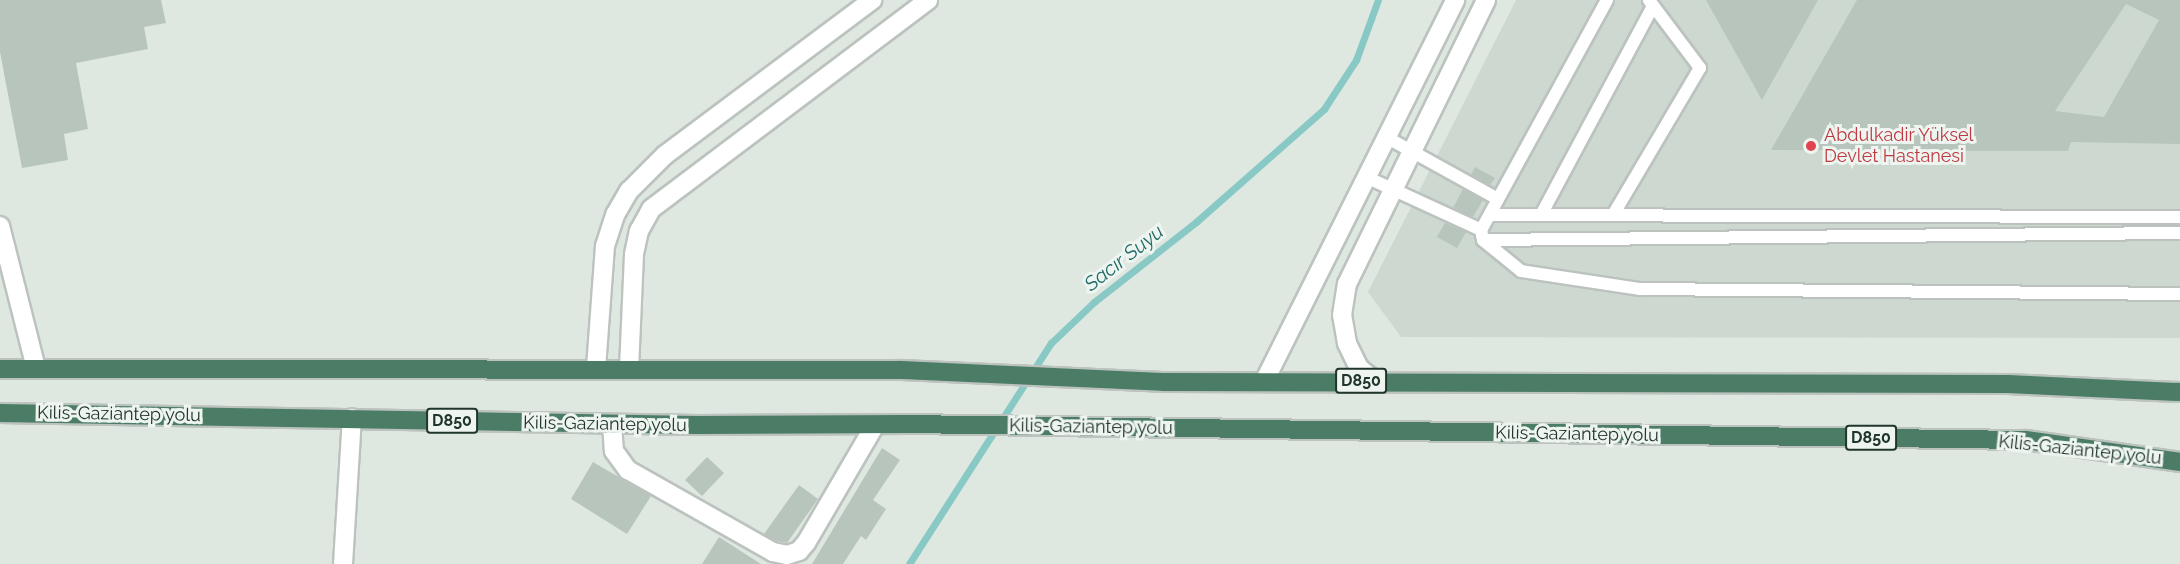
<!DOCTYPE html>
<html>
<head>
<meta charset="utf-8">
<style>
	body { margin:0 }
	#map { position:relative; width:2180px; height:564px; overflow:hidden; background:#dee8e1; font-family:Raleway,sans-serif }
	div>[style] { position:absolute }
	.built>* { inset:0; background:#ccd8d0 }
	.stream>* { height:7px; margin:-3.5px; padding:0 3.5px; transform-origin:3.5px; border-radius:3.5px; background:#89c9c5 }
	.building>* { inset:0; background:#b7c5bc }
	.roads { filter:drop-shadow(2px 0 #bcc3bf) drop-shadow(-2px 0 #bcc3bf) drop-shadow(0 2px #bcc3bf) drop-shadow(0 -2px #bcc3bf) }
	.service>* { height:12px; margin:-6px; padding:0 6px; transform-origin:6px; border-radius:6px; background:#fff }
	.minor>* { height:18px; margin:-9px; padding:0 9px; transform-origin:9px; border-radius:9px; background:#fff }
	.tertiary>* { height:18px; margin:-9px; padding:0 9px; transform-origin:9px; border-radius:9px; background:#fff }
	.trunk>* { height:18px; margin:-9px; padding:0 9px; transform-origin:9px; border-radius:9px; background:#4a7c66 }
	.dots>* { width:16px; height:16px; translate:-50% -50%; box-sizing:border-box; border:3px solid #eef5f0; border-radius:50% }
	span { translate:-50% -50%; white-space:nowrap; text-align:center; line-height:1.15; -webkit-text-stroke:6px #eef5f0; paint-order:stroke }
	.shield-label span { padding:2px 4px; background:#eef5f0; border:2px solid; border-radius:4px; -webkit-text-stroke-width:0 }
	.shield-label { font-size:16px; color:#21362b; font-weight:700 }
	.health-label { font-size:18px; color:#be3a42 }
	.left { translate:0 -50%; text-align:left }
	.street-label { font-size:18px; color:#21362b }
	.water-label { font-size:20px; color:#216c67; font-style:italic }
</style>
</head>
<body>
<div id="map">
	<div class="built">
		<div style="clip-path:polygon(1516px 0,2180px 0,2180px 338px,1401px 337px,1368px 292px)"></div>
	</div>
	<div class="stream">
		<div style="left:909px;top:564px;width:263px;rotate:-57.3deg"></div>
		<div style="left:1051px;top:343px;width:59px;rotate:-43.6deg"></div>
		<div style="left:1094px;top:302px;width:130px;rotate:-38.1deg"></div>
		<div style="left:1196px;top:222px;width:171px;rotate:-41.4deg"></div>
		<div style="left:1324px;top:109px;width:59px;rotate:-56.9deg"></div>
		<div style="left:1356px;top:60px;width:64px;rotate:-69.9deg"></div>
	</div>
	<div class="building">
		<div style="clip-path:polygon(0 0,161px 0,166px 23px,144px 27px,148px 49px,76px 63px,88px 129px,64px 134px,68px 160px,22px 168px,0 52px)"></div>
		<div style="clip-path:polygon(1706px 0,1818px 0,1762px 100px)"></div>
		<div style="clip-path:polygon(evenodd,1857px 0,2180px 0,2180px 144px,2071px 142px,2068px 151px,1771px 150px,1857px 0,2126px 4px,2159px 20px,2104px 117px,2055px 111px,2126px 4px)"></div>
		<div style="clip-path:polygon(1475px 167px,1495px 178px,1490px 185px,1471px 175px)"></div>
		<div style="clip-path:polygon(1463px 189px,1483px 200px,1473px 217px,1453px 208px)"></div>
		<div style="clip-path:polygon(1445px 223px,1466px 232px,1457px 248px,1437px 237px)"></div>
		<div style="clip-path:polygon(882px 448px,900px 460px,873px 500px,886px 509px,866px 540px,861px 536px,843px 564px,812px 564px)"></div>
		<div style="clip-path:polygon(707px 457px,724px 473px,702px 496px,685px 480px)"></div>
		<div style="clip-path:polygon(593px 462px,651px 496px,627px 534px,571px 499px)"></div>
		<div style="clip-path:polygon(799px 485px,818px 499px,787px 543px,777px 541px,764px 534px)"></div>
		<div style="clip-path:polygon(719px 537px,761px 564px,702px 564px)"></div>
	</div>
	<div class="roads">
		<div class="service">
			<div style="left:1607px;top:0;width:262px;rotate:118.7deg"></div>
			<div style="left:1481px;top:230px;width:10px;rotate:79deg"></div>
			<div style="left:1483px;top:240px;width:697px;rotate:-0.58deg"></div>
			<div style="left:1386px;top:137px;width:128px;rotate:29deg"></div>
			<div style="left:1366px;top:177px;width:127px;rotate:24.7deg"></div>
			<div style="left:1490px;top:215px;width:690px;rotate:0.17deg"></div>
			<div style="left:1541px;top:215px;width:237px;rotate:-61.8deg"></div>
			<div style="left:1613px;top:215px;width:171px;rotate:-59.4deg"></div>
			<div style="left:1700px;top:68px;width:85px;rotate:-126.9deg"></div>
			<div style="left:1483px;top:240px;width:49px;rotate:39.2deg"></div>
			<div style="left:1521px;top:271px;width:120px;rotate:8.6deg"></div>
			<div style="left:1640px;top:289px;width:540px;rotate:0.53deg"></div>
		</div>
		<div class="minor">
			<div style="left:0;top:226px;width:146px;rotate:75.8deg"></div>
			<div style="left:1375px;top:381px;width:21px;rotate:-141deg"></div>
			<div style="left:1359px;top:368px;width:28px;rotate:-116deg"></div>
			<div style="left:1347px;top:343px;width:28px;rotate:-100deg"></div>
			<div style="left:1342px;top:315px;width:31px;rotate:-81deg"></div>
			<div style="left:1347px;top:284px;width:316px;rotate:-63.9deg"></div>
			<div style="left:1264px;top:382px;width:427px;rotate:-63.4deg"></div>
			<div style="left:612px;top:424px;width:27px;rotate:86deg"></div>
			<div style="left:614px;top:451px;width:24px;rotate:54deg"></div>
			<div style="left:628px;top:470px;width:167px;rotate:29.5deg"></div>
			<div style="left:773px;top:552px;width:14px;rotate:12deg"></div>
			<div style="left:787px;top:555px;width:13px;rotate:-18deg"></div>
			<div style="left:799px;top:551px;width:11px;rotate:-49deg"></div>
			<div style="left:806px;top:543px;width:137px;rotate:-59.7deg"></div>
		</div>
		<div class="tertiary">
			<div style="left:596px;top:368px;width:122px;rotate:-85.8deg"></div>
			<div style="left:605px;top:246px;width:33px;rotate:-72deg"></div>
			<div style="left:615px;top:215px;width:28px;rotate:-60deg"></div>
			<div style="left:629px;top:191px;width:51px;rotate:-45deg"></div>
			<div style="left:665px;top:155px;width:259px;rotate:-36.8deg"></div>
			<div style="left:629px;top:369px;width:115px;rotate:-87.5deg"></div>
			<div style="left:634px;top:254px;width:24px;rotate:-78deg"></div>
			<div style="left:639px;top:231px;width:25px;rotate:-61deg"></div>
			<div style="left:651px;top:209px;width:347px;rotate:-37deg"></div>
			<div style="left:343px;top:564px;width:146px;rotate:-86.5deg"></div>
		</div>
		<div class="trunk">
			<div style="left:0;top:369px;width:900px;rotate:0.06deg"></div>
			<div style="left:900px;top:370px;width:264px;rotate:2.6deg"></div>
			<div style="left:1164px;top:382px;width:844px;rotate:0.14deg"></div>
			<div style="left:2008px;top:384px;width:172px;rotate:2.7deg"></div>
			<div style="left:0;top:413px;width:697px;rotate:0.99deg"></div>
			<div style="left:697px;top:425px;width:208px;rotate:-0.3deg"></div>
			<div style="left:905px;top:424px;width:1121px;rotate:0.82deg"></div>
			<div style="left:2026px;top:440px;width:156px;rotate:8.1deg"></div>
		</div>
	</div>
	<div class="dots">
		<div style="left:1811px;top:146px;background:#e0444e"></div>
	</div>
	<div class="shield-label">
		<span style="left:1361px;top:381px">D850</span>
		<span style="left:452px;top:421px">D850</span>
		<span style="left:1871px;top:438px">D850</span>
	</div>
	<div class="health-label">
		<span class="left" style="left:1824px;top:146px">Abdulkadir Yüksel<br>Devlet Hastanesi</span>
	</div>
	<div class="street-label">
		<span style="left:119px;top:414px;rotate:1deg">Kilis-Gaziantep yolu</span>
		<span style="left:605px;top:424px;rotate:1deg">Kilis-Gaziantep yolu</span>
		<span style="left:1091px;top:427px;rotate:1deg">Kilis-Gaziantep yolu</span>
		<span style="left:1577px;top:434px;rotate:1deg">Kilis-Gaziantep yolu</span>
		<span style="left:2080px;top:450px;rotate:6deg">Kilis-Gaziantep yolu</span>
	</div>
	<div class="water-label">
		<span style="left:1124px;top:258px;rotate:-38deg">Sacır Suyu</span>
	</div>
</div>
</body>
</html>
